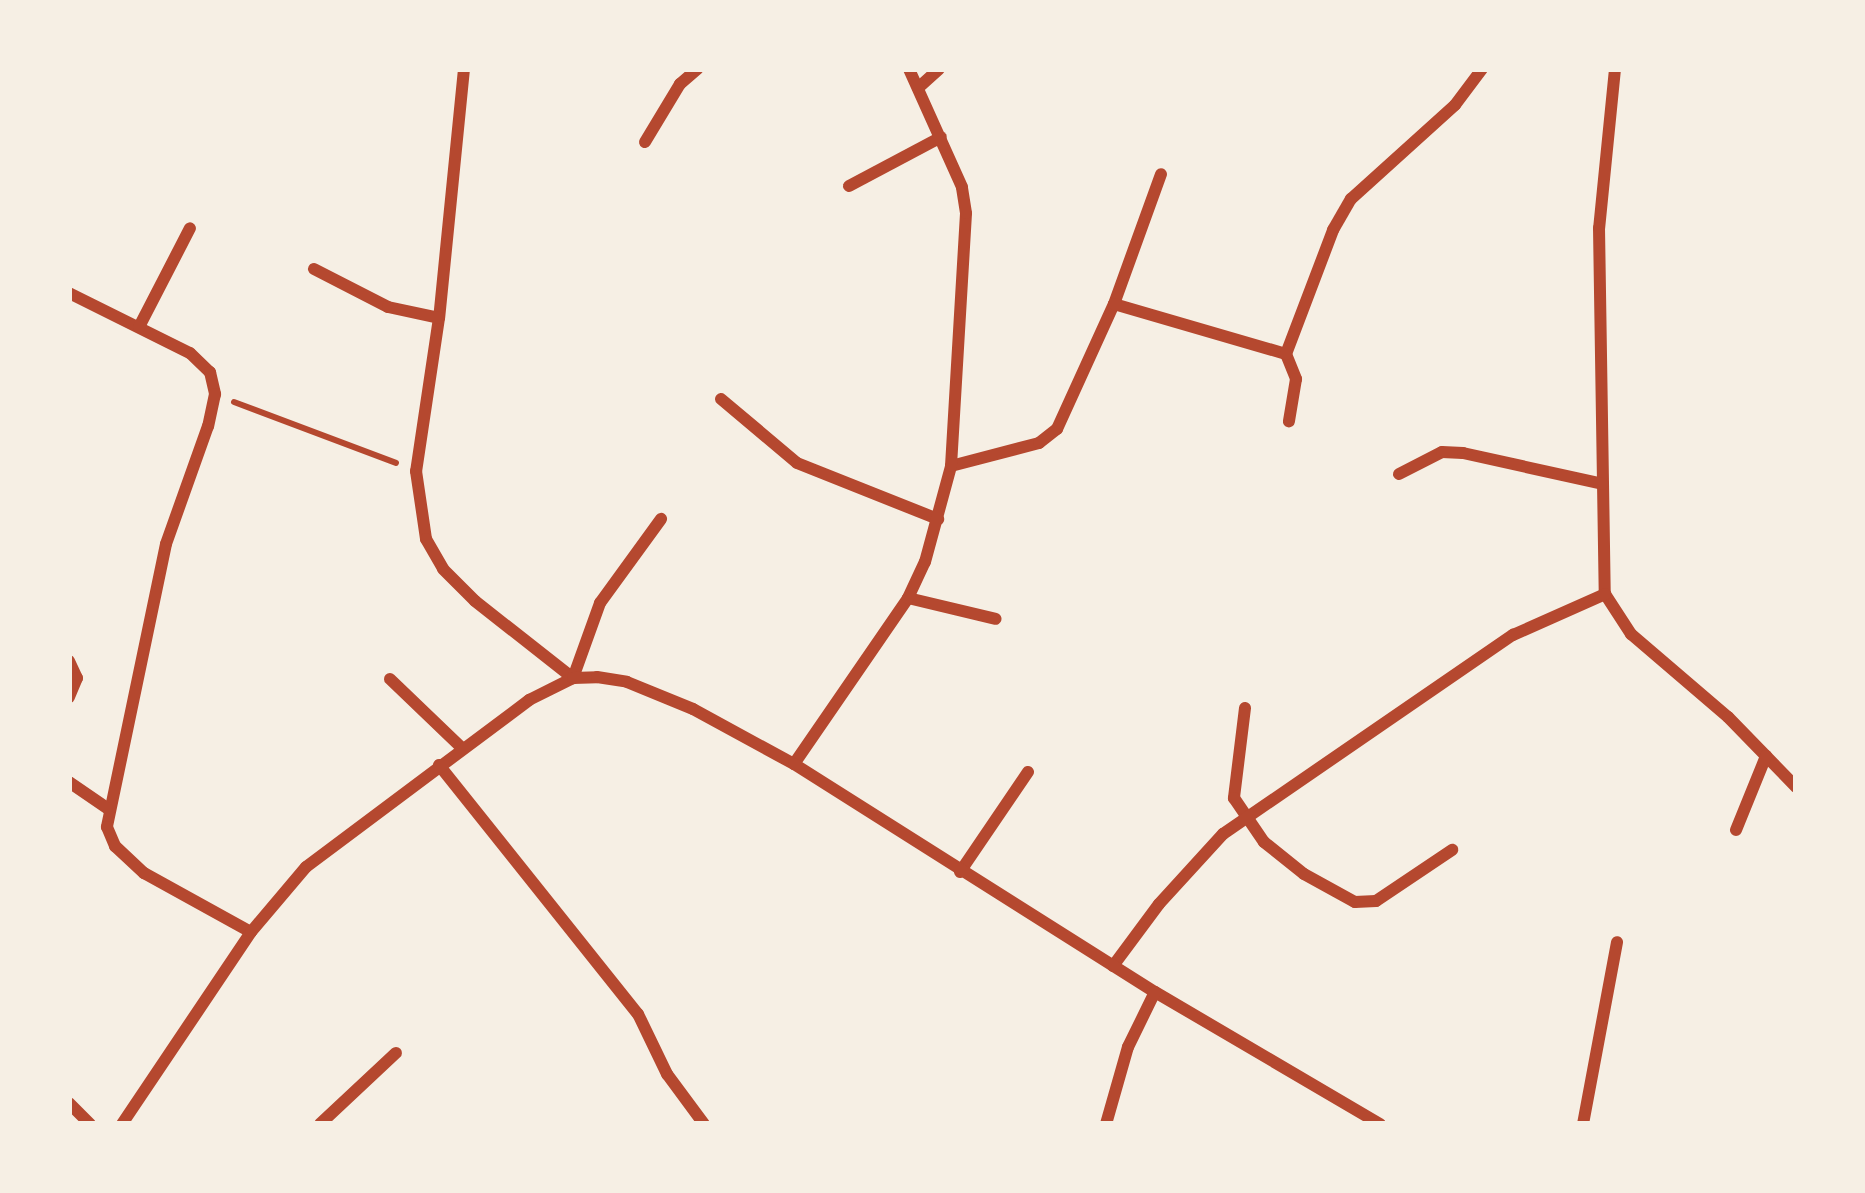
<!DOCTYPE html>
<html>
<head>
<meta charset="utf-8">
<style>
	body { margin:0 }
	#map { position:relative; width:1865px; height:1193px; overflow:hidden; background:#f6efe4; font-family:"Fira Sans Condensed",sans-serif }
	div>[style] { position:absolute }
	.path>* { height:6px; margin:-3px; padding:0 3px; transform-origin:3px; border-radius:3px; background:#b5482f }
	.minor>* { height:12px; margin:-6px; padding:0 6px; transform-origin:6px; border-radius:6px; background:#b5482f }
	span { translate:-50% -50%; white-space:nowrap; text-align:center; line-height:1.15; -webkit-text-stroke:9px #f6efe4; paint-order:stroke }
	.frame { position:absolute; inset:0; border:72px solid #f6efe4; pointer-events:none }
</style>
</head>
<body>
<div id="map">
	<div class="path">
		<div style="left:234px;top:402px;width:173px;rotate:20.6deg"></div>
	</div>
	<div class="minor">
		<div style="left:464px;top:69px;width:250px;rotate:95.7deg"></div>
		<div style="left:439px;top:318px;width:155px;rotate:98.5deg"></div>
		<div style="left:416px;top:471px;width:69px;rotate:81.6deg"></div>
		<div style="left:426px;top:539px;width:34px;rotate:60deg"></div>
		<div style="left:443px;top:569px;width:45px;rotate:45deg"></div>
		<div style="left:475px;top:601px;width:125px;rotate:38.2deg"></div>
		<div style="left:573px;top:678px;width:80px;rotate:-70.2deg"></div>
		<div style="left:600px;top:603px;width:104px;rotate:-54deg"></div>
		<div style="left:1615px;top:69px;width:160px;rotate:95.7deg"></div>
		<div style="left:1599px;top:228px;width:366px;rotate:89.1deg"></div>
		<div style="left:1605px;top:594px;width:48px;rotate:57deg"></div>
		<div style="left:1631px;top:634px;width:128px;rotate:40.6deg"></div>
		<div style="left:1728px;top:717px;width:98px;rotate:45.8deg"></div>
		<div style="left:918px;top:88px;width:28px;rotate:-42deg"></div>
		<div style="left:645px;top:142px;width:68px;rotate:-58.9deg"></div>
		<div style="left:680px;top:84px;width:23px;rotate:-41deg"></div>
		<div style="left:849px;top:186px;width:104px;rotate:-28deg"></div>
		<div style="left:314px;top:269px;width:83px;rotate:27.2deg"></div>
		<div style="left:388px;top:307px;width:52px;rotate:12.2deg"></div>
		<div style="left:69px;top:293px;width:135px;rotate:26.4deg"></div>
		<div style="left:190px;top:353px;width:28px;rotate:44deg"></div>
		<div style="left:210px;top:372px;width:23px;rotate:77deg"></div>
		<div style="left:215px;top:394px;width:33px;rotate:102deg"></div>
		<div style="left:208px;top:426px;width:125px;rotate:109.6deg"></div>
		<div style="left:166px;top:544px;width:289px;rotate:101.8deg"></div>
		<div style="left:107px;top:827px;width:21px;rotate:67deg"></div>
		<div style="left:115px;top:846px;width:40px;rotate:43deg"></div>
		<div style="left:144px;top:873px;width:122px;rotate:28.9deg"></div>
		<div style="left:1114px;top:304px;width:138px;rotate:-70.1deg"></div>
		<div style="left:139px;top:327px;width:111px;rotate:-62.7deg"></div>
		<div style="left:1286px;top:354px;width:27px;rotate:68deg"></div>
		<div style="left:1296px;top:379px;width:43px;rotate:99.5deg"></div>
		<div style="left:721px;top:399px;width:99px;rotate:40.1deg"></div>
		<div style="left:797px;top:463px;width:152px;rotate:21.7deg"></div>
		<div style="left:951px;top:466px;width:91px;rotate:-14.6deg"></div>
		<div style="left:1039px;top:443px;width:23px;rotate:-38deg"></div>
		<div style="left:1057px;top:429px;width:137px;rotate:-65.5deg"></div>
		<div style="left:1114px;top:304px;width:179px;rotate:16.2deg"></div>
		<div style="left:1286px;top:354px;width:133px;rotate:-69.2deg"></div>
		<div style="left:1333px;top:230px;width:36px;rotate:-60deg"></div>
		<div style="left:1351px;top:199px;width:140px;rotate:-42.1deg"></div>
		<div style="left:1455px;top:105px;width:45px;rotate:-53.1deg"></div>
		<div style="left:1399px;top:474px;width:48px;rotate:-27.1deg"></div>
		<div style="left:1442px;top:452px;width:21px;rotate:3deg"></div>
		<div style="left:1463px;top:453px;width:143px;rotate:12.5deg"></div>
		<div style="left:908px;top:598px;width:90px;rotate:13.4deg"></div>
		<div style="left:69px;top:661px;width:19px;rotate:65deg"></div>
		<div style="left:77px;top:678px;width:21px;rotate:113deg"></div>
		<div style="left:390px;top:679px;width:100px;rotate:43.8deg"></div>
		<div style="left:1245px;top:708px;width:91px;rotate:97deg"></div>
		<div style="left:1234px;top:798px;width:53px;rotate:55.7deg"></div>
		<div style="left:1264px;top:842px;width:51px;rotate:38.7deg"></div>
		<div style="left:1304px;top:874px;width:58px;rotate:28.8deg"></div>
		<div style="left:1355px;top:902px;width:21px;rotate:-3deg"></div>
		<div style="left:1376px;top:901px;width:92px;rotate:-33.9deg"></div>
		<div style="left:794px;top:764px;width:201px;rotate:-55.5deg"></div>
		<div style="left:908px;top:598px;width:40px;rotate:-65deg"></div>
		<div style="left:925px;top:562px;width:99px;rotate:-74.8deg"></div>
		<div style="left:951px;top:466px;width:253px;rotate:-86.6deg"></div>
		<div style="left:966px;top:213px;width:26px;rotate:-99deg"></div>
		<div style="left:962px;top:187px;width:129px;rotate:-114.2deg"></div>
		<div style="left:439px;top:765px;width:319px;rotate:51.4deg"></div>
		<div style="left:638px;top:1014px;width:67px;rotate:64.2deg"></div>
		<div style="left:667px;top:1074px;width:62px;rotate:53.5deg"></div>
		<div style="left:69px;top:782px;width:46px;rotate:34.4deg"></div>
		<div style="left:1736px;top:830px;width:80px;rotate:-67.9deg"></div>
		<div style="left:960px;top:872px;width:121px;rotate:-55.8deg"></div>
		<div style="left:1113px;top:966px;width:77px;rotate:-53.4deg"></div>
		<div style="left:1159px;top:904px;width:95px;rotate:-47.6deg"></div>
		<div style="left:1223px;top:834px;width:352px;rotate:-34.5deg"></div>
		<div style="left:1513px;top:635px;width:101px;rotate:-24deg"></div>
		<div style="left:69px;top:1103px;width:30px;rotate:45deg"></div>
		<div style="left:122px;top:1124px;width:231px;rotate:-56.1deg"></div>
		<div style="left:251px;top:932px;width:85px;rotate:-49.8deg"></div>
		<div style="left:306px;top:867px;width:279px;rotate:-36.8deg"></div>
		<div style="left:529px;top:700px;width:49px;rotate:-26.6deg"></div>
		<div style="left:573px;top:678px;width:24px;rotate:-2deg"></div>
		<div style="left:597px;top:677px;width:30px;rotate:9deg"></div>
		<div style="left:627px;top:682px;width:71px;rotate:22.2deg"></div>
		<div style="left:693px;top:709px;width:115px;rotate:28.6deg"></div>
		<div style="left:794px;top:764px;width:427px;rotate:32.3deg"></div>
		<div style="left:1155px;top:992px;width:261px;rotate:30.4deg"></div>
		<div style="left:320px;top:1124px;width:104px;rotate:-43.1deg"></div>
		<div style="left:1106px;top:1124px;width:80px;rotate:-74.1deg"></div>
		<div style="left:1128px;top:1047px;width:61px;rotate:-63.9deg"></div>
		<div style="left:1583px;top:1124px;width:185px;rotate:-79.4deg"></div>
	</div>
	<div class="frame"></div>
</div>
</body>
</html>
